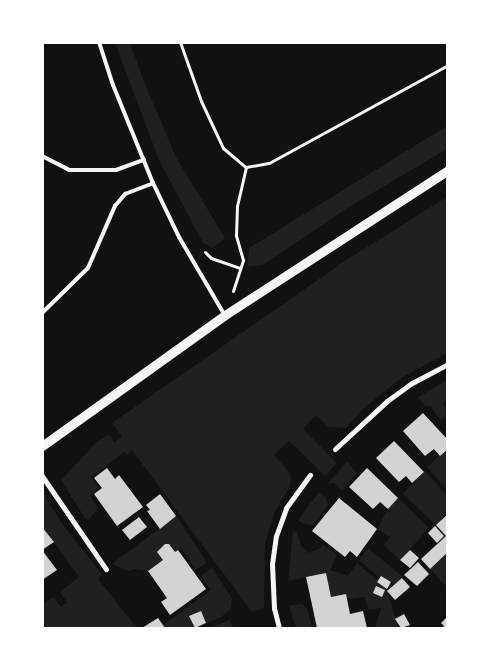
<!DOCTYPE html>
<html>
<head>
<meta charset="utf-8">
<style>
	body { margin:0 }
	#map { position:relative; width:490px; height:671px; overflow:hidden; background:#111; font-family:Lato,sans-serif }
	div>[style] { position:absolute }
	.green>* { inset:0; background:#202020 }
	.building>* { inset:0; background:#d3d3d3 }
	.path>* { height:3px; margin:-1.5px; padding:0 1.5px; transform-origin:1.5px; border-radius:1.5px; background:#f5f5f5 }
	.service>* { height:4px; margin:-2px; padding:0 2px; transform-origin:2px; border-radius:2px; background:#f5f5f5 }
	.minor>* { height:5px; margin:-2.5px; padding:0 2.5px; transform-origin:2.5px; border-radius:2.5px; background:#f5f5f5 }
	.tertiary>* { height:9px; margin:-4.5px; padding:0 4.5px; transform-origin:4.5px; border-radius:4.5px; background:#f5f5f5 }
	span { translate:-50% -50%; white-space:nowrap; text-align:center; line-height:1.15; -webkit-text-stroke:4px #fff; paint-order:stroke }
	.frame { position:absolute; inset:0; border:44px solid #fff; pointer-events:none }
</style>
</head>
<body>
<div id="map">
	<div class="green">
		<div style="clip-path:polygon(115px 43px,130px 43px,144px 82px,176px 157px,225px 238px,213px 248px,203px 243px,159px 160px)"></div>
		<div style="clip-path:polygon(447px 126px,447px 149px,347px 208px,263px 265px,247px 267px,249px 248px)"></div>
		<div style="clip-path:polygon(447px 197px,447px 353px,401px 378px,363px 409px,346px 428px,328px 427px,316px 415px,303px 429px,337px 463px,325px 476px,289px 441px,274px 455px,290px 473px,291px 477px,289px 488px,275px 511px,265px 543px,264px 608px,252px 612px,132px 450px,127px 455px,124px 452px,91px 477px,99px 488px,90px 495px,98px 509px,88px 520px,85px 518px,61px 480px,96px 443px,109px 434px,114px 442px,122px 437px,112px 423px,348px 259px)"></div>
		<div style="clip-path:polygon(447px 380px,447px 400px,444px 403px,447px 416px,440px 420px,431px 406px,425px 406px,418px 397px)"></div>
		<div style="clip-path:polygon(447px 449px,447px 490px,427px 467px)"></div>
		<div style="clip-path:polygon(347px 462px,357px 473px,342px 490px,334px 483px,327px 484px)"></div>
		<div style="clip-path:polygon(425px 471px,447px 496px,447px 514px,436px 525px,403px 494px)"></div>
		<div style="clip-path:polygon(319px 492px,326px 498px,328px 505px,313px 525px,304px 524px,298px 520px)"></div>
		<div style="clip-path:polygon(43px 493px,63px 525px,102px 574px,98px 579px,137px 628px,47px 628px,43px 623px,43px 604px,53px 597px,61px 607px,67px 602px,60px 592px,79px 577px,43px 527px)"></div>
		<div style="clip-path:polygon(398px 498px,429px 528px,400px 560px,384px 545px,390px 537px,377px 529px,388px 509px)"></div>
		<div style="clip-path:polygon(176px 516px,207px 562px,196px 570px,181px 548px,175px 552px,165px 544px,157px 552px,163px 560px,148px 571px,135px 569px,128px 571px,112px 564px)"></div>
		<div style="clip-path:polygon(293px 531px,297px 532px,301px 546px,309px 553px,321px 548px,322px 545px,337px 554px,330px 570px,348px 576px,357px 563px,387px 589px,398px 628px,375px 628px,381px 608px,369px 610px,364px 597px,347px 599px,345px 594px,331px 597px,326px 573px,288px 581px)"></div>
		<div style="clip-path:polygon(368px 548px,403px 577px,402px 578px,394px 584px,381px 576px,380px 578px,359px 560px)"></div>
		<div style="clip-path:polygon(447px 552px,447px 584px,445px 585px,430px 569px)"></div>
		<div style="clip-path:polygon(212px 568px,232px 598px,231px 609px,221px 617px,206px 623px,200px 611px,190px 616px,195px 628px,165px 628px,163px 625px,211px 590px,201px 576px)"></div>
		<div style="clip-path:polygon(301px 604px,307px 608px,312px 628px,296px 628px,289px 606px)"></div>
		<div style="clip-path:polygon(230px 620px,233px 628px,208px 628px)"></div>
	</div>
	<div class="building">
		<div style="clip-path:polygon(423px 413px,448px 440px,448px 449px,440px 456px,434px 449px,425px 456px,403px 431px)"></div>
		<div style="clip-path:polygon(394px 441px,424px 472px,412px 483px,406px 476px,399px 482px,376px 458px)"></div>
		<div style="clip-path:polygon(107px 468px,115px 479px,119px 475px,143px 507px,117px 526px,94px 494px,102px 488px,94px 478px)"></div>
		<div style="clip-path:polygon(367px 468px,398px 498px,388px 509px,380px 502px,373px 509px,349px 487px)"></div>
		<div style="clip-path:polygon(160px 494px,176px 516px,160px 529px,147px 511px,150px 510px,146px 505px)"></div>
		<div style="clip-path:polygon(339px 498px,377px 529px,357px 557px,350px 551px,345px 557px,312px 531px)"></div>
		<div style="clip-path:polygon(448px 514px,448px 552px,430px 569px,421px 559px,446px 536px,436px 525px)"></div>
		<div style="clip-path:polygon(139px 517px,147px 527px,130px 540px,122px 530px)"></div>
		<div style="clip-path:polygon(435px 526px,444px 536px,437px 543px,428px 533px)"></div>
		<div style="clip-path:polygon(42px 527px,54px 542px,42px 550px)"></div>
		<div style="clip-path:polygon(165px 544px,169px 544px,175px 552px,178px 550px,206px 589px,170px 615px,161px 602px,167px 598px,148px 571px,163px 560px,157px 552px)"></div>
		<div style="clip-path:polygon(42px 550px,57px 570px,42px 580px)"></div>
		<div style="clip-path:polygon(410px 550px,419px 558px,410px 568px,400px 560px)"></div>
		<div style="clip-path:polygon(418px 562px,429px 574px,417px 586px,404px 575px)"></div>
		<div style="clip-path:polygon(326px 573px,331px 597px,346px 594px,350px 614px,363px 611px,367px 628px,317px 628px,306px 577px)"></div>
		<div style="clip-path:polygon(381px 576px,391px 582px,387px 589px,377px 582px)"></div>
		<div style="clip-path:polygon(402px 578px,410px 587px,395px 600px,387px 591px)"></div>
		<div style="clip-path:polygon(376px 586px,385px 590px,382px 597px,373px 593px)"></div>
		<div style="clip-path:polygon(201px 611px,206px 623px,195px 628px,189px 616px)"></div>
		<div style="clip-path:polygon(404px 614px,410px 625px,401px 628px,395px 619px)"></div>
		<div style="clip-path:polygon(448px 616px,448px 628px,442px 628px,444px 626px,441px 623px)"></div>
		<div style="clip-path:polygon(158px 618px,165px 628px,142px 628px)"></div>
	</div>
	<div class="path">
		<div style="left:180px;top:42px;width:63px;rotate:70.4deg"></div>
		<div style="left:201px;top:101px;width:52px;rotate:64.9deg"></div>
		<div style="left:223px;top:148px;width:30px;rotate:40deg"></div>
		<div style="left:246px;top:167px;width:23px;rotate:-10deg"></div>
		<div style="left:269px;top:163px;width:204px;rotate:-28.7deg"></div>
		<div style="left:205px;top:252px;width:8px;rotate:45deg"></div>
		<div style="left:211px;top:258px;width:31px;rotate:19deg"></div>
		<div style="left:233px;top:291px;width:33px;rotate:-72deg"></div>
		<div style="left:243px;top:260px;width:26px;rotate:-106deg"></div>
		<div style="left:236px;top:235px;width:29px;rotate:-88deg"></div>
		<div style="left:237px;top:206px;width:40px;rotate:-77deg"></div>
	</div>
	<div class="service">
		<div style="left:99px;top:42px;width:45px;rotate:72deg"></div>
		<div style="left:113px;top:85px;width:106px;rotate:67.8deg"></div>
		<div style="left:153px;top:183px;width:60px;rotate:64.3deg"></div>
		<div style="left:179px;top:237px;width:89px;rotate:59.7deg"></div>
		<div style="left:42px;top:156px;width:30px;rotate:27deg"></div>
		<div style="left:69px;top:170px;width:47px"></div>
		<div style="left:116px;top:170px;width:30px;rotate:-20deg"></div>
		<div style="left:42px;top:313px;width:64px;rotate:-44.4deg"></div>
		<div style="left:88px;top:268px;width:68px;rotate:-66.5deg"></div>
		<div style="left:115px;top:206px;width:16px;rotate:-50deg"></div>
		<div style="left:125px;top:194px;width:30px;rotate:-21deg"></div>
	</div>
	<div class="minor">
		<div style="left:335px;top:449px;width:71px;rotate:-42.7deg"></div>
		<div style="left:387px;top:401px;width:31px;rotate:-36deg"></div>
		<div style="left:412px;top:383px;width:41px;rotate:-27.8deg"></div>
		<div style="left:42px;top:476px;width:113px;rotate:55.5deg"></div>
		<div style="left:279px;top:628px;width:21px;rotate:-104deg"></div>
		<div style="left:274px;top:608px;width:44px;rotate:-92.6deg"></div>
		<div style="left:272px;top:564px;width:28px;rotate:-82deg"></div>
		<div style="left:276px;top:536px;width:30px;rotate:-70deg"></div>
		<div style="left:286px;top:508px;width:41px;rotate:-54deg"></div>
	</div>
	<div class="tertiary">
		<div style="left:42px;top:446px;width:225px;rotate:-35.6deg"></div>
		<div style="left:225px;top:315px;width:266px;rotate:-33deg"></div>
	</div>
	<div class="frame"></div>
</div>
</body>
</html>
